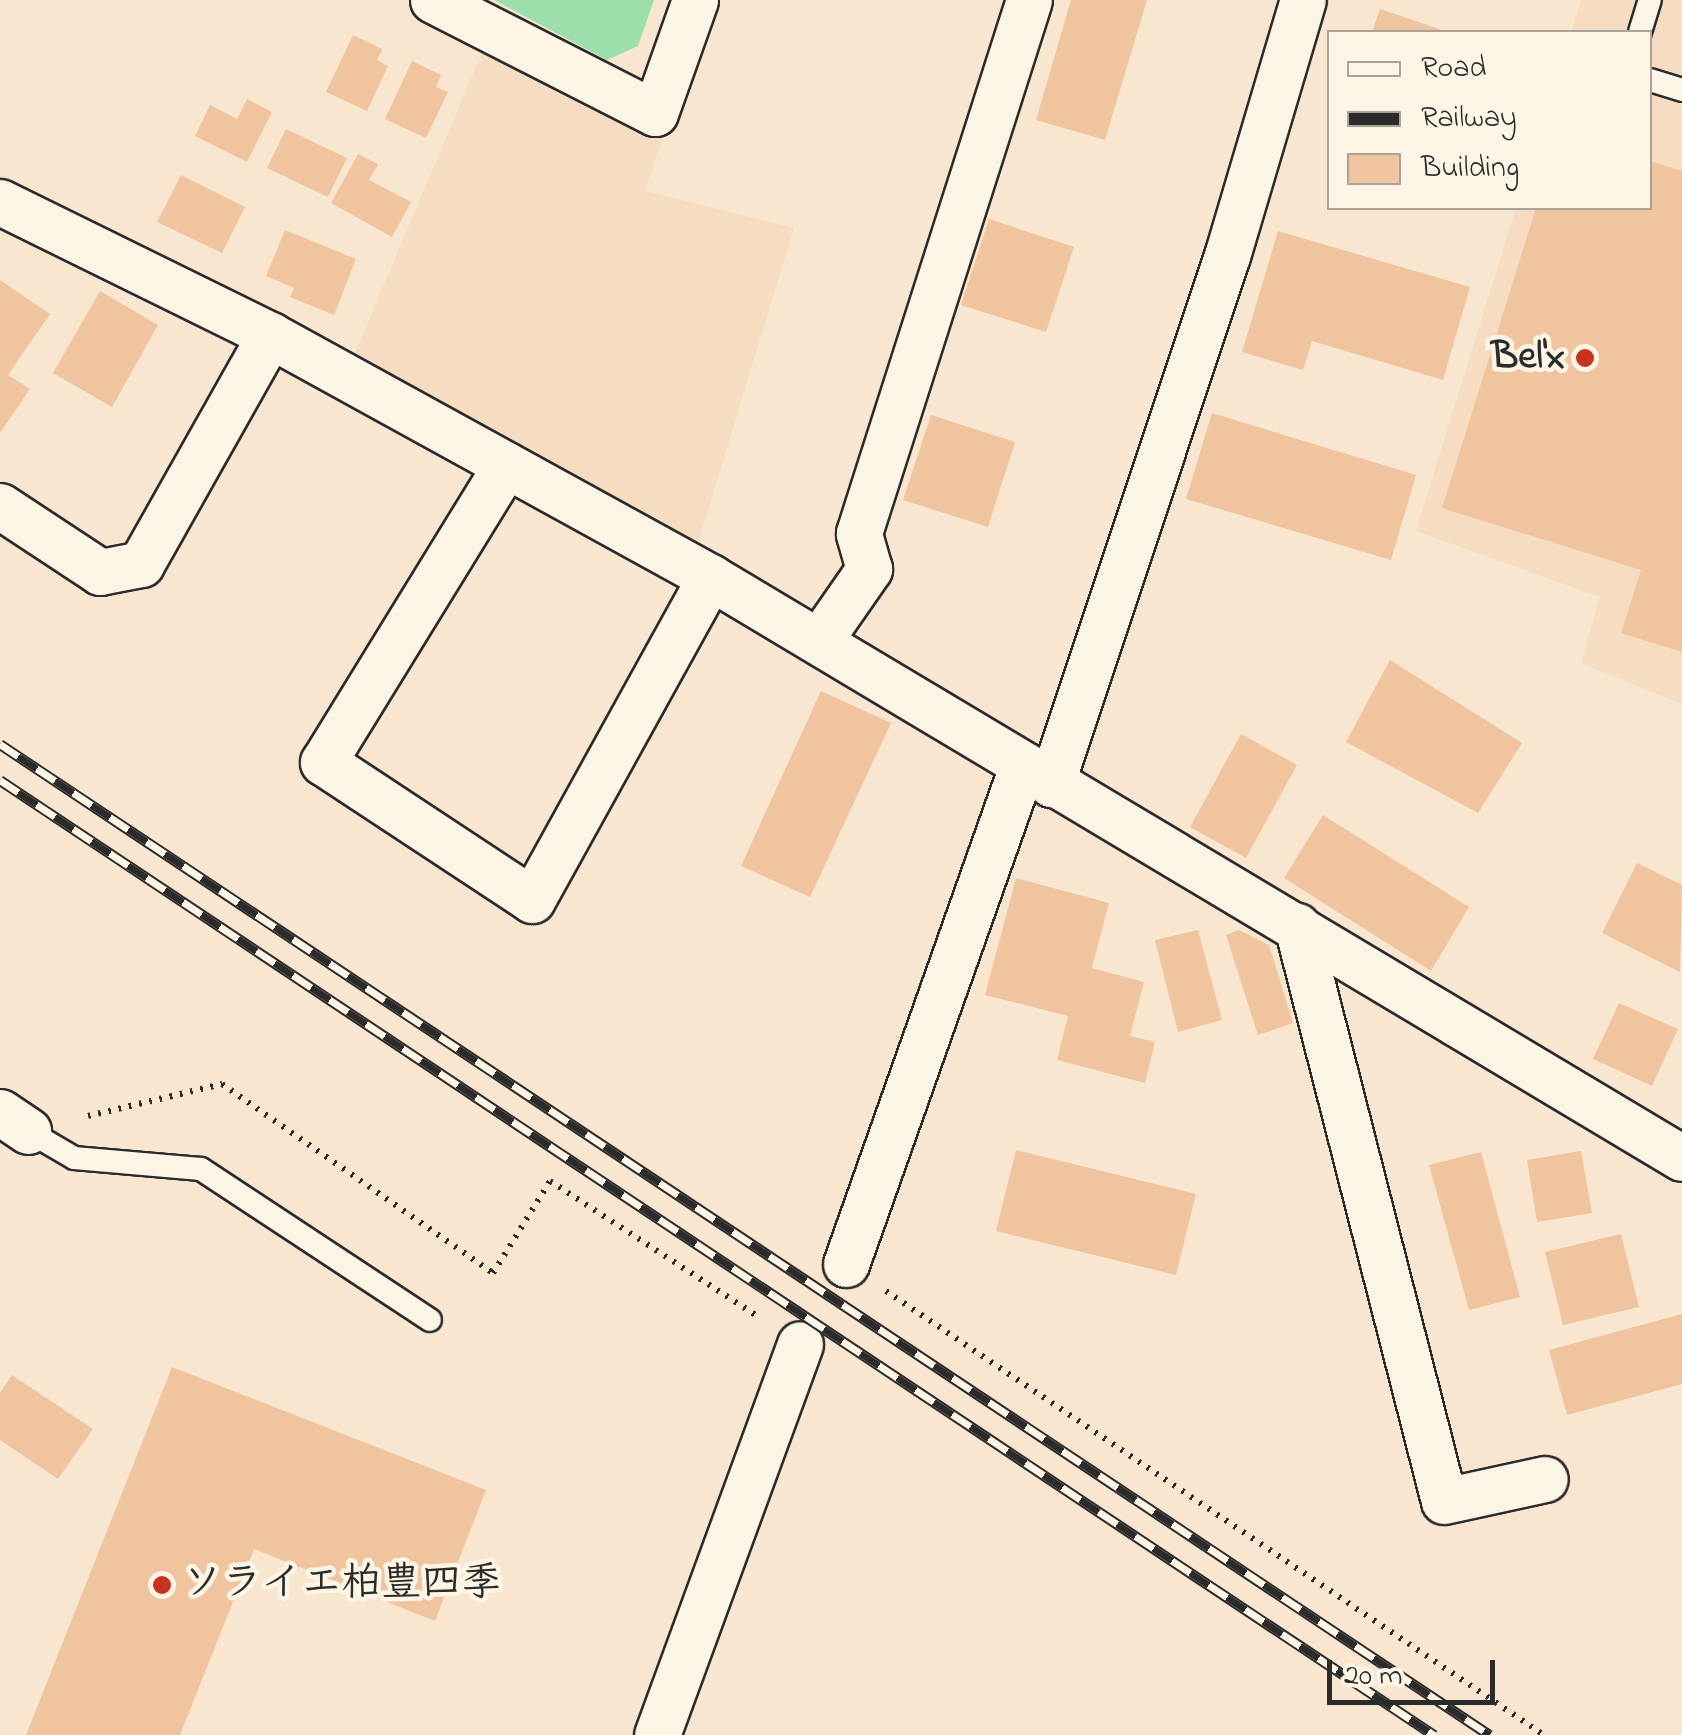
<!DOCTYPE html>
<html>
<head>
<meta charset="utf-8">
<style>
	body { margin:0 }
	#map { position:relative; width:1682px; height:1735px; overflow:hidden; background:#f8e6d0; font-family:"Indie Flower","Klee One",sans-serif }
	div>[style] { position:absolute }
	.built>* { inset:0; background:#f6dcc1 }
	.green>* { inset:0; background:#9cdfab }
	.building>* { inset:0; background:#f0c49f }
	.path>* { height:6px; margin-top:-3px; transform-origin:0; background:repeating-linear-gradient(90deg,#2b2b2b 0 2.5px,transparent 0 10.5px) }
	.roads { filter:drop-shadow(2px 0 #2b2b2b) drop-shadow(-2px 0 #2b2b2b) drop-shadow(0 2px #2b2b2b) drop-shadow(0 -2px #2b2b2b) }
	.service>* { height:22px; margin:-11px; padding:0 11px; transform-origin:11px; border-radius:11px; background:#fcf5e5 }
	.minor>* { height:45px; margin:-22.5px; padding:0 22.5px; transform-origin:22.5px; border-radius:22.5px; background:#fcf5e5 }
	.rail>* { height:11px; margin-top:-5.5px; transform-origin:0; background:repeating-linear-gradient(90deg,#fcf5e5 0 22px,#2b2b2b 0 44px); box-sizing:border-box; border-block:2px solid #2b2b2b }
	.dots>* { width:28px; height:28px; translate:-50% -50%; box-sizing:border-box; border:5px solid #fcf5e5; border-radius:50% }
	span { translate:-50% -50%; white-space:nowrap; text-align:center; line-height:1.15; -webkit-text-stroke:9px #fcf5e5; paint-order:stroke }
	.poi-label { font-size:40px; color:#2b2b2b; font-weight:700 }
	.right { translate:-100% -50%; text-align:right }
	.left { translate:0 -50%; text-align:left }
	.legend { position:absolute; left:1327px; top:30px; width:325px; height:180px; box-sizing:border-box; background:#fcf5e5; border:2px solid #a8a49b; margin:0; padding:12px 18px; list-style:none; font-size:30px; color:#2b2b2b }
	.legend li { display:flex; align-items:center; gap:20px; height:50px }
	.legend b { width:50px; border:2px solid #a8a49b }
	.scale { position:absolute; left:1327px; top:1660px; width:168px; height:45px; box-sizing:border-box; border:5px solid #2b2b2b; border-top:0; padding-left:12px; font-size:30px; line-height:35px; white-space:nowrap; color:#2b2b2b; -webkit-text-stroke:8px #fcf5e5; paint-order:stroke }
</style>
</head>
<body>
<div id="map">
	<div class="built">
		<div style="clip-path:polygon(1581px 0,1682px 0,1682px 704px,1581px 663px,1600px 597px,1416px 531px,1516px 208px,1650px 208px,1650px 32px,1571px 32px)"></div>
		<div style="clip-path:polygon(486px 43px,665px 131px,645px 191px,794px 228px,697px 546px,353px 358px)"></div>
	</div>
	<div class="green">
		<div style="clip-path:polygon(494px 0,654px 0,638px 46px,607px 60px)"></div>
	</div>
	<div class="building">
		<div style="clip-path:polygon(1071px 0,1147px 0,1105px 140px,1036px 120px)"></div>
		<div style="clip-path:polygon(1380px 9px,1448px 32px,1372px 32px)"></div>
		<div style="clip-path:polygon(353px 35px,382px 49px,377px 60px,388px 66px,367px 111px,326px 92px)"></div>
		<div style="clip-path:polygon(412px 61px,441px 75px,436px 87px,448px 92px,426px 138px,385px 119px)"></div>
		<div style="clip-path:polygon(247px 99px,272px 112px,247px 162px,195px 136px,210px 105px,237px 119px)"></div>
		<div style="clip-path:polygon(286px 129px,347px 158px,328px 197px,267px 168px)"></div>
		<div style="clip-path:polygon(358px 154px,378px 164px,369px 180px,411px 202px,392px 237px,331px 203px)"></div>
		<div style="clip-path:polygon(1650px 161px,1682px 171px,1682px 652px,1621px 633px,1641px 570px,1442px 508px,1536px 208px,1650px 208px)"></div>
		<div style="clip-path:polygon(181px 175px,245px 207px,222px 253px,157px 222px)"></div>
		<div style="clip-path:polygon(989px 219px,1074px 247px,1046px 332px,961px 305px)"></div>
		<div style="clip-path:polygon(285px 230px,356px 259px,334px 315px,290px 297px,294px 288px,266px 276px)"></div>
		<div style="clip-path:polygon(1278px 231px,1470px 287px,1443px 380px,1312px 341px,1303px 370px,1242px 352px)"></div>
		<div style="clip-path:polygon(0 280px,50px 314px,8px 375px,30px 389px,0 433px)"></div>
		<div style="clip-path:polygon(100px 291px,158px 325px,112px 407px,53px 373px)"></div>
		<div style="clip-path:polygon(1212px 413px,1416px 475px,1391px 560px,1186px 499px)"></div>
		<div style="clip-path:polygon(931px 415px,1015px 442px,988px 527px,903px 500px)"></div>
		<div style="clip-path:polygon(1390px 660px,1522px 743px,1478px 813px,1346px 742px)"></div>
		<div style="clip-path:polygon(821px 691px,891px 723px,810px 897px,741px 866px)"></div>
		<div style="clip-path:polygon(1241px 734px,1297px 765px,1246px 858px,1190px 827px)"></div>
		<div style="clip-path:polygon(1323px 815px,1469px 907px,1431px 971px,1284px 878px)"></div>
		<div style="clip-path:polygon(1637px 863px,1682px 885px,1680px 972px,1602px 933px)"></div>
		<div style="clip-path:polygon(1016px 878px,1109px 903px,1092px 968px,1144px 982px,1130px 1036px,1155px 1042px,1145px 1083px,1057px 1060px,1068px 1016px,985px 995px)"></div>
		<div style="clip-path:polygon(1198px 930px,1222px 1020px,1178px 1032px,1155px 940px)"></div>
		<div style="clip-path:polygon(1239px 930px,1269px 945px,1293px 1023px,1258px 1035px,1226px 935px)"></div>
		<div style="clip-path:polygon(1619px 1003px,1678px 1029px,1652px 1086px,1593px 1059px)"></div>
		<div style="clip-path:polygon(1016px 1150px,1196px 1194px,1176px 1275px,996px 1231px)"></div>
		<div style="clip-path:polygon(1581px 1151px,1592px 1213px,1537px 1222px,1527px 1160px)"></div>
		<div style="clip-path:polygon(1481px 1152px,1520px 1297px,1469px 1310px,1429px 1165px)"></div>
		<div style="clip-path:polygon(1621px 1234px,1639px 1307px,1563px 1325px,1545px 1252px)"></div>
		<div style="clip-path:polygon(1682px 1314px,1682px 1384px,1567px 1415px,1549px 1350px)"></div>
		<div style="clip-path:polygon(172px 1367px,486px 1490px,435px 1621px,254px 1549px,180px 1735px,26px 1735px)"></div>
		<div style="clip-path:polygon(12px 1375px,93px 1429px,58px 1479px,0 1440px,0 1393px)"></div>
	</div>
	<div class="path">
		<div style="left:88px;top:1116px;width:138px;rotate:-13.4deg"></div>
		<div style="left:222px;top:1084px;width:330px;rotate:34.9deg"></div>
		<div style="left:493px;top:1273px;width:108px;rotate:-58.2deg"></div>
		<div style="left:550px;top:1181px;width:247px;rotate:33.1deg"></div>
		<div style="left:886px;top:1291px;width:794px;rotate:34.01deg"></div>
	</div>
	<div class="roads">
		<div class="service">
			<div style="left:1640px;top:32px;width:34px;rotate:-73deg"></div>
			<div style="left:1650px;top:80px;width:34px;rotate:17deg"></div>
			<div style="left:28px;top:1131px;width:53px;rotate:30.4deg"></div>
			<div style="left:74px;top:1158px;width:127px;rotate:5deg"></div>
			<div style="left:201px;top:1169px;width:274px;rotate:33.4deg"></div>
		</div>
		<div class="minor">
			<div style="left:433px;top:0;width:249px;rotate:27deg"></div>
			<div style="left:655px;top:113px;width:120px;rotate:-70.5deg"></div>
			<div style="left:0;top:202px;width:301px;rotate:26.2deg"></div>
			<div style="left:270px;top:335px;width:502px;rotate:28.81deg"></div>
			<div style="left:710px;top:577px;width:1132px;rotate:30.87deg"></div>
			<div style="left:506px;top:465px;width:349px;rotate:121.6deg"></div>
			<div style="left:323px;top:762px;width:250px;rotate:33.4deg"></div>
			<div style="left:532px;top:900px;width:369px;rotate:-61.1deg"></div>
			<div style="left:0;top:506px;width:120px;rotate:33.4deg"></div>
			<div style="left:100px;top:572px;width:42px;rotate:-11deg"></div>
			<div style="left:141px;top:564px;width:263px;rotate:-60.6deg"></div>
			<div style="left:819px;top:641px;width:88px;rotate:-55.2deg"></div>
			<div style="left:869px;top:569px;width:37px;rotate:-106deg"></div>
			<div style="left:859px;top:533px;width:559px;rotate:-72.31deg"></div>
			<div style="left:1051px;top:784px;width:557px;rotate:-71.57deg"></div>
			<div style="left:1227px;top:256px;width:267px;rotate:-73.5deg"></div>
			<div style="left:1297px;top:926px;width:593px;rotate:75.66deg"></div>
			<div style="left:1444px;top:1501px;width:103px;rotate:-12.3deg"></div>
			<div style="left:0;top:1112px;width:34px;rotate:34deg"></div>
			<div style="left:846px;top:1264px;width:530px;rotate:-70.51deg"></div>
			<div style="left:657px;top:1735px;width:416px;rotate:-69.9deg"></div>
		</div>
	</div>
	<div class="rail">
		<div style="left:0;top:744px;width:1789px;rotate:33.63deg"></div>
		<div style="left:0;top:780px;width:1723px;rotate:33.66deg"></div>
	</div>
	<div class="dots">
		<div style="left:1585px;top:358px;background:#c8321e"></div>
		<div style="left:162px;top:1585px;background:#c8321e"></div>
	</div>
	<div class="poi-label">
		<span class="right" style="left:1565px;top:358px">Bel'x</span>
		<span class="left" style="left:182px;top:1585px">ソライエ柏豊四季</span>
	</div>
	<ul class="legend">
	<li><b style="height:12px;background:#fcf5e5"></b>Road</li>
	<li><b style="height:12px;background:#2b2b2b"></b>Railway</li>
	<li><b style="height:28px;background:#f0c49f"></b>Building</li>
	</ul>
	<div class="scale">20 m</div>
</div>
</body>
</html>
